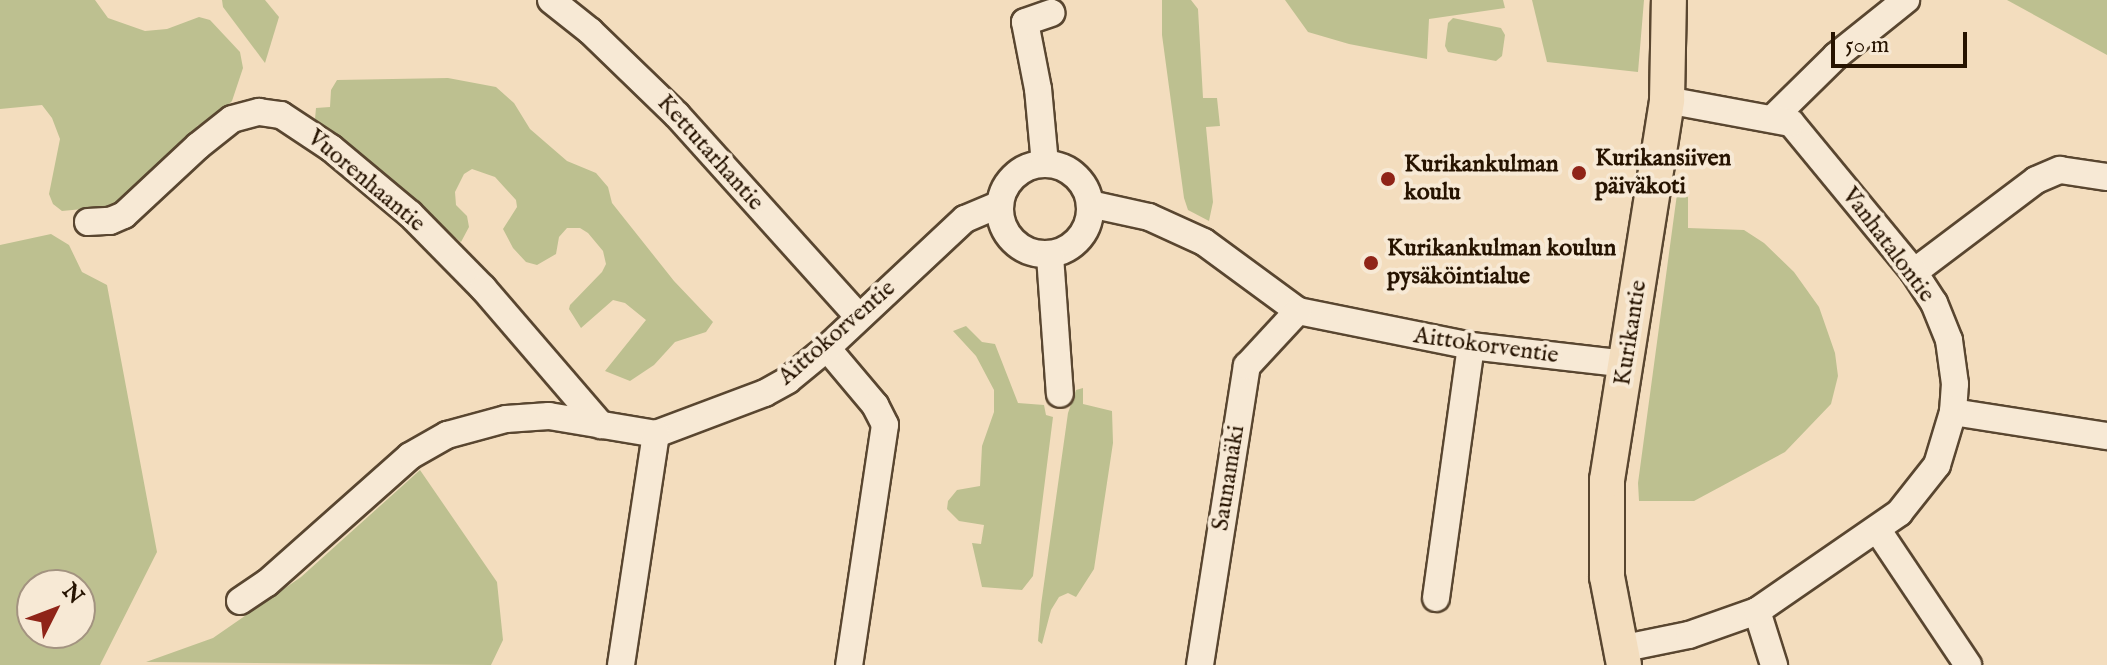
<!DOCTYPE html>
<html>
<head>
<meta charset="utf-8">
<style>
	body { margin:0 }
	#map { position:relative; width:2107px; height:665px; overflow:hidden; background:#f3ddbe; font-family:"IM FELL English",serif }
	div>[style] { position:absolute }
	.green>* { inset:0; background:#bdc090 }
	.roads { filter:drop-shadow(2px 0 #594630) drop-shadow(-2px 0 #594630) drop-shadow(0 2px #594630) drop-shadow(0 -2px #594630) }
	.minor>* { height:26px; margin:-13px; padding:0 13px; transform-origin:13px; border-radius:13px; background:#f7e9d5 }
	.minor>.ring { margin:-13px; padding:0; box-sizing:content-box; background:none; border:26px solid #f7e9d5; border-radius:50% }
	.major>* { height:34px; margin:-17px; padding:0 17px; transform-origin:17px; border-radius:17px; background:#f3ddbe }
	.dots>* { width:22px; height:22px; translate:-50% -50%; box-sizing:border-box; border:4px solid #f7e9d5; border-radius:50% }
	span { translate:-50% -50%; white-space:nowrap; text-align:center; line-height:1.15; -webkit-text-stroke:8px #f7e9d5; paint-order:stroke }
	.street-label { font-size:24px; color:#261300 }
	.poi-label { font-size:24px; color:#261300; font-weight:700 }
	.left { translate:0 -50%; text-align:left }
	.north { position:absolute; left:16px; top:569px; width:80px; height:80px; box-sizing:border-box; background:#f7e9d5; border:2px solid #a39380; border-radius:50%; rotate:48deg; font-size:22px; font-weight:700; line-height:32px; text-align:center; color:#261300 }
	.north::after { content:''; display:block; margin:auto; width:28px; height:36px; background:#8f2418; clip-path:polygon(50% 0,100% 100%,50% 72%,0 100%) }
	.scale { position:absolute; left:1831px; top:32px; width:136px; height:36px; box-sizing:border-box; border:4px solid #261300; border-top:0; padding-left:10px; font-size:24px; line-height:28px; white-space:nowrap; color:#261300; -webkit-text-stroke:6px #f7e9d5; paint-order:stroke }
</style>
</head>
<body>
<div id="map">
	<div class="green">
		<div style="clip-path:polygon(0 0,95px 0,108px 18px,145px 31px,167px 29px,199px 17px,210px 20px,240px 52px,243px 68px,232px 101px,216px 117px,197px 126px,193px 137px,126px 200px,103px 207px,62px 211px,53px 204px,49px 194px,60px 139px,52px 118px,42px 105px,0 109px)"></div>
		<div style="clip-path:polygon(222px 0,265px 0,279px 17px,265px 63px,223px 7px)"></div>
		<div style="clip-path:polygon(1162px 0,1191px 0,1198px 9px,1203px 98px,1217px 98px,1220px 126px,1206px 127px,1213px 202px,1209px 221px,1188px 210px,1184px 198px,1162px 35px)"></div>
		<div style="clip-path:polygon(1285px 0,1503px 0,1505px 8px,1429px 19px,1427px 59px,1349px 44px,1308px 32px)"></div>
		<div style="clip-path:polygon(1532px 0,1644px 0,1638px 72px,1547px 62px)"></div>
		<div style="clip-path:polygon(2007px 0,2107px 0,2107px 55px)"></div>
		<div style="clip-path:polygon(1453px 18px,1501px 28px,1505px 35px,1502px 56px,1496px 61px,1448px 52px,1445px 46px,1448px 23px)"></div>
		<div style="clip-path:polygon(448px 78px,496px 87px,514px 103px,530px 129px,567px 161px,596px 173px,608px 187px,612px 203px,674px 281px,713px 322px,706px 332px,675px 342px,654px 365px,630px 381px,605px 371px,646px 320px,625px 303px,613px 300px,581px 328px,569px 309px,570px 305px,602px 272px,606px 264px,603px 251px,588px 233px,580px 228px,567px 228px,559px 237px,556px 254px,537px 265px,526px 262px,513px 248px,503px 229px,517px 207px,516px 200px,495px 177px,472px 169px,464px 174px,455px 192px,456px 205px,467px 216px,469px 227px,461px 242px,336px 142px,315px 119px,316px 108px,330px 107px,331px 90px,337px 80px)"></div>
		<div style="clip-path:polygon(1681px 192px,1688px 197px,1688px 228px,1744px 230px,1764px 243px,1794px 272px,1819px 307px,1835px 353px,1838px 376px,1831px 404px,1785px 452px,1694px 501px,1639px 501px,1638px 483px,1677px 194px)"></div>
		<div style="clip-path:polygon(evenodd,51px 234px,69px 245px,82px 272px,107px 285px,157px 552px,100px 665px,0 665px,0 245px,51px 234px,80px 585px,80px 633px,32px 633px,32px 585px,80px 585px)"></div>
		<div style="clip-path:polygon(966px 326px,982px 342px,995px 344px,1018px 403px,1044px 405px,1046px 415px,1053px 417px,1033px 576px,1022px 590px,982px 587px,972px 543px,981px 544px,984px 525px,959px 521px,947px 509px,948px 501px,957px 490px,980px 486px,982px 446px,994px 412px,994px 390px,976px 356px,953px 331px)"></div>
		<div style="clip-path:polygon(1083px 388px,1083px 404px,1112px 411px,1113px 443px,1094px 569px,1076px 597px,1068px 593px,1059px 597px,1051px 610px,1042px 644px,1038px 641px,1041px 605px,1068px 413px,1076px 390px)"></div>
		<div style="clip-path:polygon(420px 470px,497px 582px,503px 640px,491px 665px,146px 662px,213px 638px,301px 577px)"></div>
	</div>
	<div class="roads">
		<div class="minor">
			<div style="left:551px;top:0;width:50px;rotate:38.5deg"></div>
			<div style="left:590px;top:31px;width:121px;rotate:44deg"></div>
			<div style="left:677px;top:115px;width:270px;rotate:48deg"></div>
			<div style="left:1774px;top:117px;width:87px;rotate:-44.5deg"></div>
			<div style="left:1836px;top:56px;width:90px;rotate:-38.7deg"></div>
			<div class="ring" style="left:1000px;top:164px;width:64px;height:64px"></div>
			<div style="left:1045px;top:164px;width:75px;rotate:-95.3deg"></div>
			<div style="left:1038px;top:89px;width:68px;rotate:-101deg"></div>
			<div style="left:1025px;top:22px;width:28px;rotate:-19deg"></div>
			<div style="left:1090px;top:204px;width:60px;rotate:12.4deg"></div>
			<div style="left:1149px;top:217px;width:60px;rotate:24.4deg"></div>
			<div style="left:1204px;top:242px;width:117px;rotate:36.3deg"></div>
			<div style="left:1298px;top:311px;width:177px;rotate:11.4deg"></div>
			<div style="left:1471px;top:346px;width:156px;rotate:6.6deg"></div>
			<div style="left:88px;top:222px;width:22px;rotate:-3deg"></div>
			<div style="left:110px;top:221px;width:15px;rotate:-23deg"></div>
			<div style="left:124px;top:215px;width:101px;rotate:-43deg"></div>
			<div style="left:198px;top:146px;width:43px;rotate:-38.5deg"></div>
			<div style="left:232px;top:119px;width:28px;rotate:-15deg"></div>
			<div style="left:259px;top:112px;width:22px;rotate:8deg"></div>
			<div style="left:281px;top:115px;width:60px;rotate:33.4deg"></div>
			<div style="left:331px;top:148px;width:103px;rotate:39.9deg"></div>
			<div style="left:410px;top:214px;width:104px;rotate:45.4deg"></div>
			<div style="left:483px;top:288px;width:181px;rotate:49.3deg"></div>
			<div style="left:1050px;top:256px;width:138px;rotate:85.9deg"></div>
			<div style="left:1914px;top:272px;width:153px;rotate:-37deg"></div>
			<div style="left:2036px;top:180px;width:26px;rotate:-23deg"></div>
			<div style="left:2060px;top:170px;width:48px;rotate:8.5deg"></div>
			<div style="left:827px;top:348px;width:75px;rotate:49.9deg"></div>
			<div style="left:875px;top:405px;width:22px;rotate:63deg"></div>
			<div style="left:885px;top:425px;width:243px;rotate:98.5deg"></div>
			<div style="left:1953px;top:412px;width:156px;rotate:8.9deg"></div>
			<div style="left:1877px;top:529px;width:164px;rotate:56.2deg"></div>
			<div style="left:1436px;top:598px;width:254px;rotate:-82.1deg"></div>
			<div style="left:240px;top:601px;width:32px;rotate:-34deg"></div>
			<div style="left:267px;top:583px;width:191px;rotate:-41.6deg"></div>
			<div style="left:410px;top:456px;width:43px;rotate:-29.6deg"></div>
			<div style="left:447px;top:435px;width:61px;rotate:-15.2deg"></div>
			<div style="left:506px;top:419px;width:43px;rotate:-4deg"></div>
			<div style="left:549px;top:416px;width:109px;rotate:9.5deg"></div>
			<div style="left:656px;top:434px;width:116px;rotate:-20.6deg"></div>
			<div style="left:765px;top:393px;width:26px;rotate:-29deg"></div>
			<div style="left:788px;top:380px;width:50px;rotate:-39.4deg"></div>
			<div style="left:827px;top:348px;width:189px;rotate:-43.1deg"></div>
			<div style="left:965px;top:219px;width:38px;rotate:-23deg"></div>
			<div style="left:1757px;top:611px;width:57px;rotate:72.5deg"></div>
			<div style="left:1620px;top:649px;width:70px;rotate:-11.5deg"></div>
			<div style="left:1689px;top:635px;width:72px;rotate:-19.4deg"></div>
			<div style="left:1757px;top:611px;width:173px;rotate:-34.6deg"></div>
			<div style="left:1899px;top:513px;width:61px;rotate:-51.6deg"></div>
			<div style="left:1937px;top:465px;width:55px;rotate:-73.2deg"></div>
			<div style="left:1953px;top:412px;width:28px;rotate:-86deg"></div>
			<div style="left:1955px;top:384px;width:44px;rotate:-97.8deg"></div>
			<div style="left:1949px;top:340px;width:40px;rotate:-112deg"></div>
			<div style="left:1934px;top:303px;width:37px;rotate:-123deg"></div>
			<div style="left:1914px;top:272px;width:193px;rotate:-129.5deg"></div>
			<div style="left:1791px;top:123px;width:126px;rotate:-169.5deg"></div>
			<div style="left:621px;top:665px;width:234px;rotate:-81.4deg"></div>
			<div style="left:1200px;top:665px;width:303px;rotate:-81.1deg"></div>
			<div style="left:1247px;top:366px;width:75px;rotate:-47.2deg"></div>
		</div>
		<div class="major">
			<div style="left:1624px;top:665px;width:90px;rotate:-100.9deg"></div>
			<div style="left:1607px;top:577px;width:97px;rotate:-90deg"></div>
			<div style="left:1607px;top:480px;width:385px;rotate:-81deg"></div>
			<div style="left:1667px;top:100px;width:100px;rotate:-88.9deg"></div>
		</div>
	</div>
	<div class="dots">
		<div style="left:1579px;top:173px;background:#8f2418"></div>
		<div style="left:1388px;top:179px;background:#8f2418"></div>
		<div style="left:1371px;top:263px;background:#8f2418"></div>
	</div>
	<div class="street-label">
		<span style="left:710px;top:153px;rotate:48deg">Kettutarhantie</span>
		<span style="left:366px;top:181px;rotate:40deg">Vuorenhaantie</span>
		<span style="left:1888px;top:245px;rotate:53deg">Vanhatalontie</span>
		<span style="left:837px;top:333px;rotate:-41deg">Aittokorventie</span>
		<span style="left:1631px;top:333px;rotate:-81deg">Kurikantie</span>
		<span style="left:1486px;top:346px;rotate:8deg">Aittokorventie</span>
		<span style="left:1229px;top:478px;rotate:-81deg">Saunamäki</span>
	</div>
	<div class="poi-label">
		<span class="left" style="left:1595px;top:173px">Kurikansiiven<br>päiväkoti</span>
		<span class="left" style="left:1404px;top:179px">Kurikankulman<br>koulu</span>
		<span class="left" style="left:1387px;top:263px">Kurikankulman koulun<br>pysäköintialue</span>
	</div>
	<div class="north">N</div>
	<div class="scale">50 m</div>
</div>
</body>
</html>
